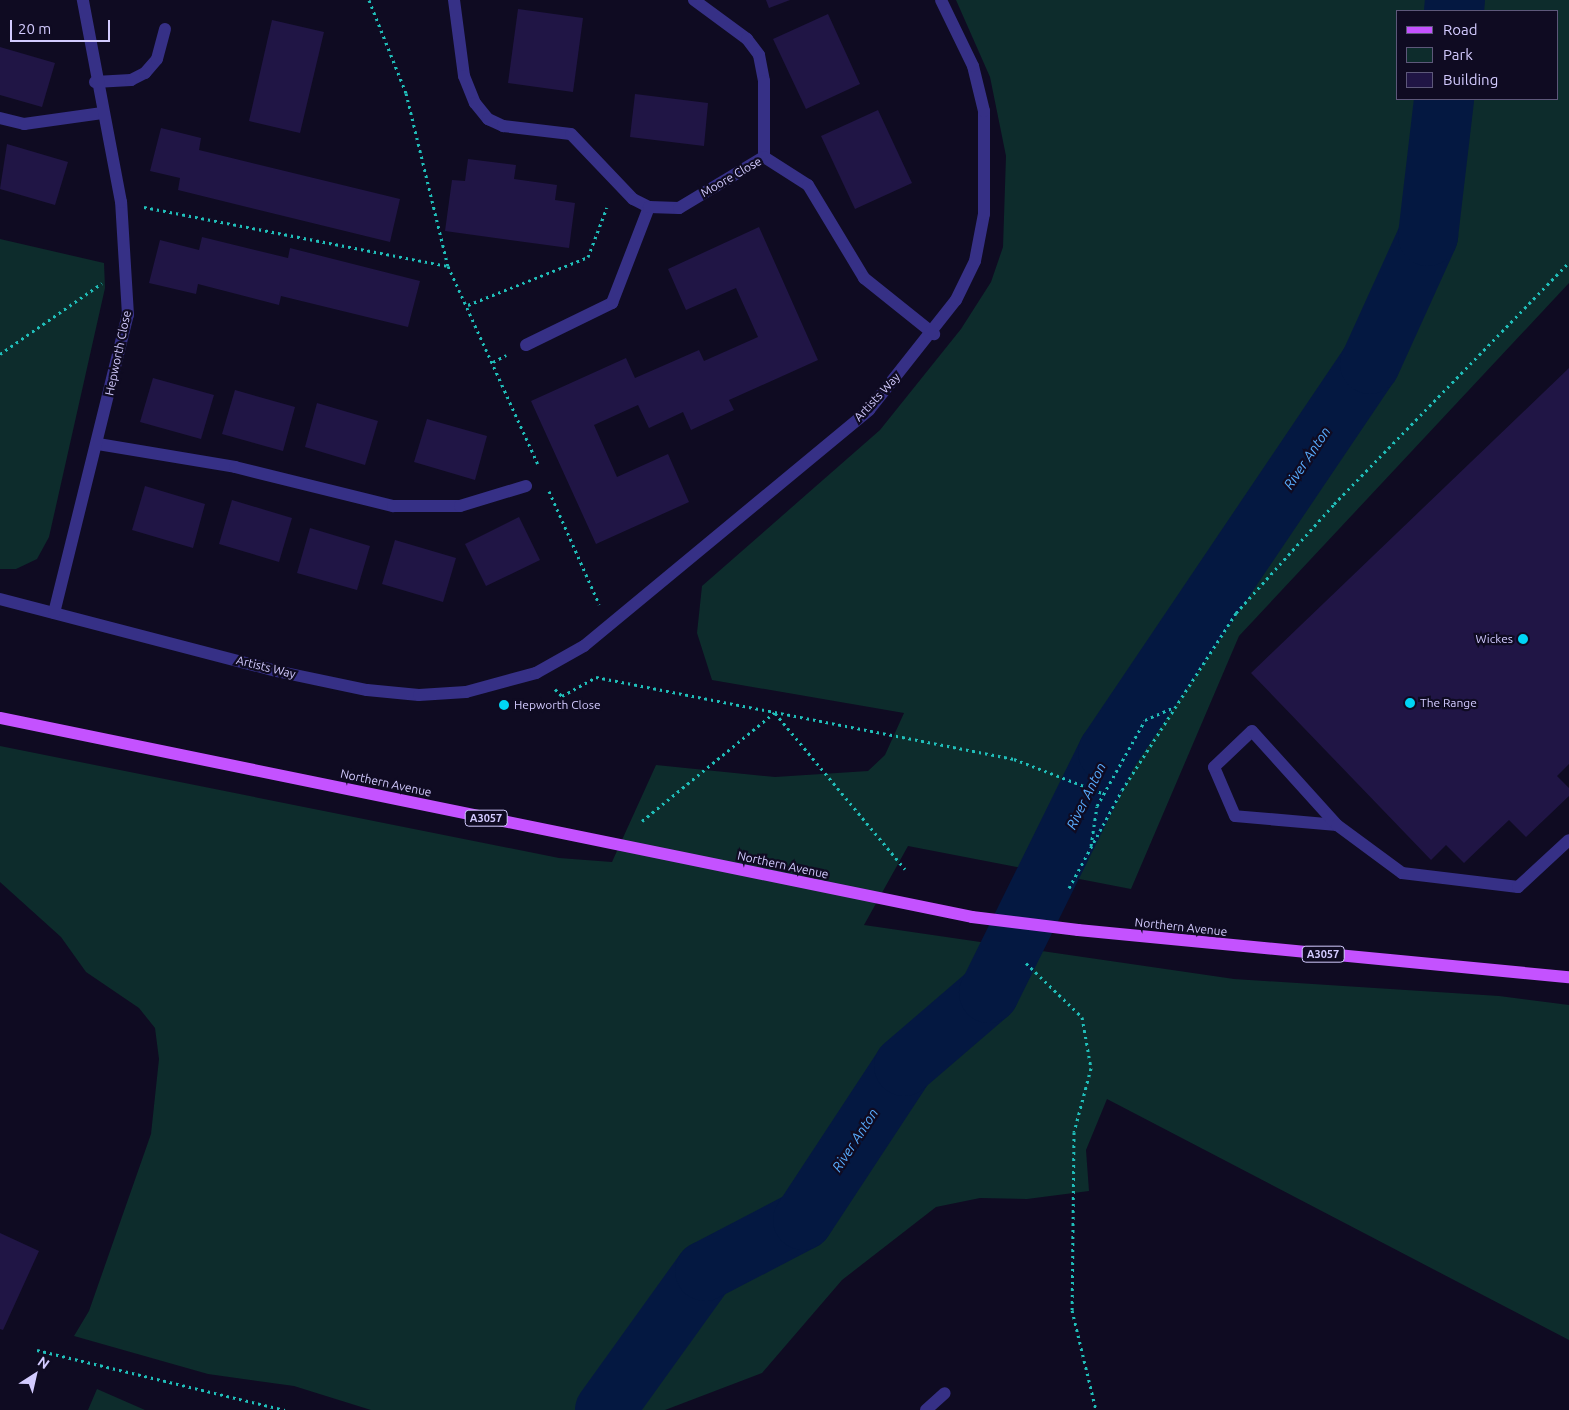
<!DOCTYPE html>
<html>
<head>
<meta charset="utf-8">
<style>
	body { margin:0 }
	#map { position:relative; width:1569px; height:1410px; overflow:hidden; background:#0f0b22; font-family:Ubuntu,sans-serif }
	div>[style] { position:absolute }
	.green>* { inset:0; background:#0d2c2c }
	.river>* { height:60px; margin:-30px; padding:0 30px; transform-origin:30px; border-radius:30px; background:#041841 }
	.building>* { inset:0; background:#201545 }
	.path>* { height:3px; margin-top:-1.5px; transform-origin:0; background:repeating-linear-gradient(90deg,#20beb9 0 2.5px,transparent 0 6.5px) }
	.lane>* { height:12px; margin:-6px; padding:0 6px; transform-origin:6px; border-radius:6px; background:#363086 }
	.street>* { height:12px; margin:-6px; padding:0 6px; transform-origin:6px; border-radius:6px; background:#363086 }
	.primary>* { height:12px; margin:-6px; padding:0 6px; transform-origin:6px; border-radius:6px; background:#c452ff }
	.primary-bridge>* { height:12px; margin:-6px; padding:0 6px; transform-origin:6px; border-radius:6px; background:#c452ff }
	.dots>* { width:14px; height:14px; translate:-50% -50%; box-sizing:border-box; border:2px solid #0f0b22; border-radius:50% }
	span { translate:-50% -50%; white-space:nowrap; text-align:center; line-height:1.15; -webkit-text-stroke:4.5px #0f0b22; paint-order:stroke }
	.shield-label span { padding:1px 4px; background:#0f0b22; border:1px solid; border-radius:4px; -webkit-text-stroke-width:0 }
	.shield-label { font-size:11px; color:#d3cbff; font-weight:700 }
	.street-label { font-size:12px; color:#d3cbff }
	.poi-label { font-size:12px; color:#d3cbff }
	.right { translate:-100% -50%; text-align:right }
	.left { translate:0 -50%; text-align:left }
	.water-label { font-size:14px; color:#59adff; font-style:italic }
	.legend { position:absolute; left:1396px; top:10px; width:162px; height:90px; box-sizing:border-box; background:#0f0b22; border:1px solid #5d587a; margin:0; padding:6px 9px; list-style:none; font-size:15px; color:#d3cbff }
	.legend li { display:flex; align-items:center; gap:10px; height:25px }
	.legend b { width:25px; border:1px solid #5d587a }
	.north { position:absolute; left:10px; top:1350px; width:50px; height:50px; -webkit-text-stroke:4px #0f0b22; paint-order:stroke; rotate:35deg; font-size:14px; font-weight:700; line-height:20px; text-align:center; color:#d3cbff }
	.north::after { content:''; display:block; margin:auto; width:18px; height:22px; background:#d3cbff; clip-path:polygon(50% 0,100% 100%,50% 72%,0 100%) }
	.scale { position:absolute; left:10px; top:20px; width:100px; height:22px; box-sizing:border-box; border:2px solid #d3cbff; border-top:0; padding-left:6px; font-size:15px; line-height:18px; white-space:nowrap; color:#d3cbff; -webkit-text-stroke:4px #0f0b22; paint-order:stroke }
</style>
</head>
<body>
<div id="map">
	<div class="green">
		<div style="clip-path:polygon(evenodd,956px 0,1569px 0,1569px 283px,1239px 636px,1131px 889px,908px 846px,864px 925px,1234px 979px,1499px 996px,1569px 1005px,1569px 1340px,1107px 1099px,1086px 1150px,1089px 1191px,1027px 1199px,980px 1198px,936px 1207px,842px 1280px,762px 1373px,665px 1410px,371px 1410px,294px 1386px,208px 1374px,74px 1336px,89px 1311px,151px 1134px,159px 1059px,155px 1028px,139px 1008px,86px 972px,61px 937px,0 882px,0 746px,559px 858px,612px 862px,656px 765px,775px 777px,868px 771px,885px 755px,904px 713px,712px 680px,697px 633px,702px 586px,880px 430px,961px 329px,991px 282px,1003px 247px,1006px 156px,990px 77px,956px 0,1398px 11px,1558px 11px,1558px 99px,1398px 99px,1398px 11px)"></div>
		<div style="clip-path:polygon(0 239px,104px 263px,105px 288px,49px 537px,37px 559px,16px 569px,0 569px)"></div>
		<div style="clip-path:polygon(97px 1389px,145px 1410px,88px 1410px)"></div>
	</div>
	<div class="river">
		<div style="left:1454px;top:11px;width:11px;rotate:-85deg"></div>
		<div style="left:605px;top:1410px;width:171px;rotate:-54.3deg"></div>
		<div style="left:705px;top:1271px;width:110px;rotate:-27.5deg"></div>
		<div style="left:803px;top:1220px;width:184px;rotate:-56.7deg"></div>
		<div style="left:904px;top:1066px;width:112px;rotate:-40.7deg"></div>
		<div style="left:989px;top:993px;width:269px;rotate:-63.7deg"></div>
		<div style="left:1108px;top:752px;width:468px;rotate:-56deg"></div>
		<div style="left:1370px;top:364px;width:141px;rotate:-65.6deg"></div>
		<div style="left:1428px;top:236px;width:138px;rotate:-83.3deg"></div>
	</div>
	<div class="building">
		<div style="clip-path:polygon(766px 0,790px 0,769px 8px)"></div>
		<div style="clip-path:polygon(518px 9px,583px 18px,573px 92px,508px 83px)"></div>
		<div style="clip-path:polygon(828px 14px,860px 84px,806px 109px,773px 39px)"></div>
		<div style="clip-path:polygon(272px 20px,324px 32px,300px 133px,249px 121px)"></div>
		<div style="clip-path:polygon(0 47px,55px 63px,42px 107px,0 95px)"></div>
		<div style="clip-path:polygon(635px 94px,708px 103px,704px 146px,630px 137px)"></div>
		<div style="clip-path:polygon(878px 110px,912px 183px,855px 209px,821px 136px)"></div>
		<div style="clip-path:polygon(161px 128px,201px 138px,199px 150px,400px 199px,390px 242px,178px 190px,180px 178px,150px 171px)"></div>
		<div style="clip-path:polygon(7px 144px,68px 162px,55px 205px,0 189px)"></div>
		<div style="clip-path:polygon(468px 159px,516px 165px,514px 179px,557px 185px,555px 200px,575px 203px,569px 248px,445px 231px,452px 180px,465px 181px)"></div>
		<div style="clip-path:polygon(759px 227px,818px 360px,729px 400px,734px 410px,691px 430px,683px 412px,649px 428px,638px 405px,594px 425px,617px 477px,668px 454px,689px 502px,596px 544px,531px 401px,626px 358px,635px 378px,699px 350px,704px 361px,758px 337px,736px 288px,686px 310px,668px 269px)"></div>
		<div style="clip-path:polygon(202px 237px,288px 258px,290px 248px,420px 281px,408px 327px,281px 296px,279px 305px,198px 284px,196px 294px,149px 283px,160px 240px,199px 250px)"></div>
		<div style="clip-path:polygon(1569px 368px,1569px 764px,1557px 776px,1569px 788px,1569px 796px,1526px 837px,1509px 820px,1464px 863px,1446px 845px,1431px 860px,1251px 673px)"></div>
		<div style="clip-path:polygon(153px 378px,214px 395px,201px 439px,140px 422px)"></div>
		<div style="clip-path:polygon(235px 390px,295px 407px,283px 451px,222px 434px)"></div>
		<div style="clip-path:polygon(317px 403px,378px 421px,365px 465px,305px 447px)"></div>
		<div style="clip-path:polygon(427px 419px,487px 436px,475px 480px,414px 462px)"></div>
		<div style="clip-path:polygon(145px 486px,205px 504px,193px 548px,132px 530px)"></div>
		<div style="clip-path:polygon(232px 500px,292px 518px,279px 562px,219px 544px)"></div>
		<div style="clip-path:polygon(519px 517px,540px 560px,486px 586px,465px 544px)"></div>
		<div style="clip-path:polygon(310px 528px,370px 546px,357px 590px,297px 573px)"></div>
		<div style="clip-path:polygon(395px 540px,456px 558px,443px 602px,382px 584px)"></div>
		<div style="clip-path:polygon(0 1233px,39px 1251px,3px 1330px,0 1329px)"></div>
	</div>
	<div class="path">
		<div style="left:369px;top:0;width:100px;rotate:68.3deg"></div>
		<div style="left:406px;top:93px;width:178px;rotate:76.4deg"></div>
		<div style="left:448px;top:266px;width:217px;rotate:65.6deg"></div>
		<div style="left:144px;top:207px;width:310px;rotate:11deg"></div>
		<div style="left:468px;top:305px;width:129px;rotate:-21.8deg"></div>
		<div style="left:588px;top:257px;width:53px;rotate:-69.2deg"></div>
		<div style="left:0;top:354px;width:124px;rotate:-34.8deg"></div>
		<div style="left:493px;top:362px;width:15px;rotate:-28deg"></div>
		<div style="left:549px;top:491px;width:124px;rotate:66.1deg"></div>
		<div style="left:555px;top:689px;width:10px;rotate:45deg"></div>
		<div style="left:562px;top:696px;width:39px;rotate:-29deg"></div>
		<div style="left:596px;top:677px;width:426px;rotate:11.1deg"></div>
		<div style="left:1014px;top:759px;width:94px;rotate:21.1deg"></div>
		<div style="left:775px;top:713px;width:203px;rotate:50.2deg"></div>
		<div style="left:642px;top:821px;width:171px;rotate:-39.3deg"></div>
		<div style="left:1091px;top:846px;width:40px;rotate:-81.5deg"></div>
		<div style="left:1097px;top:806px;width:98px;rotate:-60.8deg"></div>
		<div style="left:1145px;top:720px;width:30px;rotate:-24deg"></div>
		<div style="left:1069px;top:888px;width:111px;rotate:-61.6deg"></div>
		<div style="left:1122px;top:790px;width:211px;rotate:-57.2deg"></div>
		<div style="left:1236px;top:613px;width:147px;rotate:-48deg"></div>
		<div style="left:1334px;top:504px;width:337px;rotate:-45.8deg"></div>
		<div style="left:1026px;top:963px;width:78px;rotate:44deg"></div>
		<div style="left:1082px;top:1017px;width:52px;rotate:80deg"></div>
		<div style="left:1091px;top:1068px;width:66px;rotate:104.9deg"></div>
		<div style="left:1074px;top:1132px;width:178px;rotate:90.6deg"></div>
		<div style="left:1072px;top:1310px;width:103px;rotate:76.5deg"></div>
		<div style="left:37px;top:1350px;width:255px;rotate:13.6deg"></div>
	</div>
	<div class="lane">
		<div style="left:95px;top:82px;width:36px;rotate:-3deg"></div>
		<div style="left:131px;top:80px;width:16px;rotate:-27deg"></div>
		<div style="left:145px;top:73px;width:18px;rotate:-49deg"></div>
		<div style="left:157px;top:59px;width:31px;rotate:-75deg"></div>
		<div style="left:1337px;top:825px;width:102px;rotate:-175deg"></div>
		<div style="left:1235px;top:816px;width:53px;rotate:-113.2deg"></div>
		<div style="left:1214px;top:767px;width:52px;rotate:-43.5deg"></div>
		<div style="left:1252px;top:731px;width:127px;rotate:47.9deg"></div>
		<div style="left:1337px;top:825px;width:81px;rotate:36.4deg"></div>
		<div style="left:1402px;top:873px;width:117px;rotate:6.9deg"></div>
		<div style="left:1518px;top:887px;width:69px;rotate:-42.7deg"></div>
		<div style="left:926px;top:1410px;width:25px;rotate:-42deg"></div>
	</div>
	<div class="street">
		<div style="left:454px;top:0;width:77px;rotate:82.5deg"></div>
		<div style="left:464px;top:76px;width:29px;rotate:68deg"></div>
		<div style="left:475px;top:103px;width:21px;rotate:51deg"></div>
		<div style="left:488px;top:119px;width:17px;rotate:25deg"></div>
		<div style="left:503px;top:126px;width:68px;rotate:6.7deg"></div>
		<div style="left:571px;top:134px;width:90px;rotate:46.4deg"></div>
		<div style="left:633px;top:199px;width:18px;rotate:27deg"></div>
		<div style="left:694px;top:0;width:66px;rotate:36.3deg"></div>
		<div style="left:747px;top:39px;width:20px;rotate:53deg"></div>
		<div style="left:759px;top:55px;width:26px;rotate:79deg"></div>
		<div style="left:764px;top:81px;width:76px;rotate:90deg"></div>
		<div style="left:0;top:118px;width:25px;rotate:14deg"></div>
		<div style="left:24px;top:124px;width:79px;rotate:-8deg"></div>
		<div style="left:526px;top:345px;width:96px;rotate:-26deg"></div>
		<div style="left:612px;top:303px;width:103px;rotate:-68.9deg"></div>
		<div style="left:649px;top:207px;width:30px;rotate:2deg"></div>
		<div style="left:679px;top:208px;width:99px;rotate:-31deg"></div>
		<div style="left:764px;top:157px;width:52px;rotate:32.5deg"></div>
		<div style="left:808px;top:185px;width:109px;rotate:58.9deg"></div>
		<div style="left:864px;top:278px;width:90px;rotate:38.7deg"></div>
		<div style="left:98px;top:444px;width:139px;rotate:9.5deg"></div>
		<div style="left:235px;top:467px;width:163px;rotate:13.9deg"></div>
		<div style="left:393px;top:506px;width:67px"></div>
		<div style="left:460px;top:506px;width:69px;rotate:-16.9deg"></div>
		<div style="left:0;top:599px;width:285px;rotate:14.6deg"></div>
		<div style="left:276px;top:671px;width:93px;rotate:11.8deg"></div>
		<div style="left:367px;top:690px;width:52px;rotate:5.5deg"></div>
		<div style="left:419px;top:695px;width:47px;rotate:-3.7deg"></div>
		<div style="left:466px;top:692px;width:73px;rotate:-15.2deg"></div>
		<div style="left:536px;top:673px;width:55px;rotate:-29.4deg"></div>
		<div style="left:584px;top:646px;width:370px;rotate:-39.6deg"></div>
		<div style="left:869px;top:410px;width:140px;rotate:-51.7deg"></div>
		<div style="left:956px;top:300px;width:43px;rotate:-64deg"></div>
		<div style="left:975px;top:261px;width:48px;rotate:-79.2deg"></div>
		<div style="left:984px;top:214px;width:103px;rotate:-90deg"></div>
		<div style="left:984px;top:111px;width:46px;rotate:-103.7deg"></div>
		<div style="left:973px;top:66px;width:73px;rotate:-115.9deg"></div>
		<div style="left:54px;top:613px;width:307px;rotate:-76.1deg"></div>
		<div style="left:128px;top:315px;width:113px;rotate:-93.5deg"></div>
		<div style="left:121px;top:202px;width:206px;rotate:-100.7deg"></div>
	</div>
	<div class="primary">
		<div style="left:0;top:718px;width:992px;rotate:11.57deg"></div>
		<div style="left:1078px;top:930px;width:493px;rotate:5.5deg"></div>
	</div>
	<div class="primary-bridge">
		<div style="left:972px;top:917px;width:107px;rotate:7deg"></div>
	</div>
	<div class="dots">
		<div style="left:1523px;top:639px;background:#00d6f6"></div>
		<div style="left:1410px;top:703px;background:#00d6f6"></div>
		<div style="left:504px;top:705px;background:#00d6f6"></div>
	</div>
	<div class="shield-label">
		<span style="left:486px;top:818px">A3057</span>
		<span style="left:1323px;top:954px">A3057</span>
	</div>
	<div class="street-label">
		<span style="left:731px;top:177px;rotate:-30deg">Moore Close</span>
		<span style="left:118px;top:353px;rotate:-78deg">Hepworth Close</span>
		<span style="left:877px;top:397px;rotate:-47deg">Artists Way</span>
		<span style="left:266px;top:667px;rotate:14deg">Artists Way</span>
		<span style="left:386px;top:783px;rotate:12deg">Northern Avenue</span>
		<span style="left:783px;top:865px;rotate:12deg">Northern Avenue</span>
		<span style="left:1181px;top:927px;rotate:6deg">Northern Avenue</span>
	</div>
	<div class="poi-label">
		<span class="right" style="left:1513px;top:639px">Wickes</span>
		<span class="left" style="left:1420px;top:703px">The Range</span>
		<span class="left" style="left:514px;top:705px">Hepworth Close</span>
	</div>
	<div class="water-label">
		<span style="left:1307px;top:458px;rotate:-56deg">River Anton</span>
		<span style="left:1086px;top:796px;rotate:-64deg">River Anton</span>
		<span style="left:855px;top:1140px;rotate:-57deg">River Anton</span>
	</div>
	<ul class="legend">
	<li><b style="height:6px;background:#c452ff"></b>Road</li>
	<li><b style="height:14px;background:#0d2c2c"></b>Park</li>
	<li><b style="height:14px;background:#201545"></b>Building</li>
	</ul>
	<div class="north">N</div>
	<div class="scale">20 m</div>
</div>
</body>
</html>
